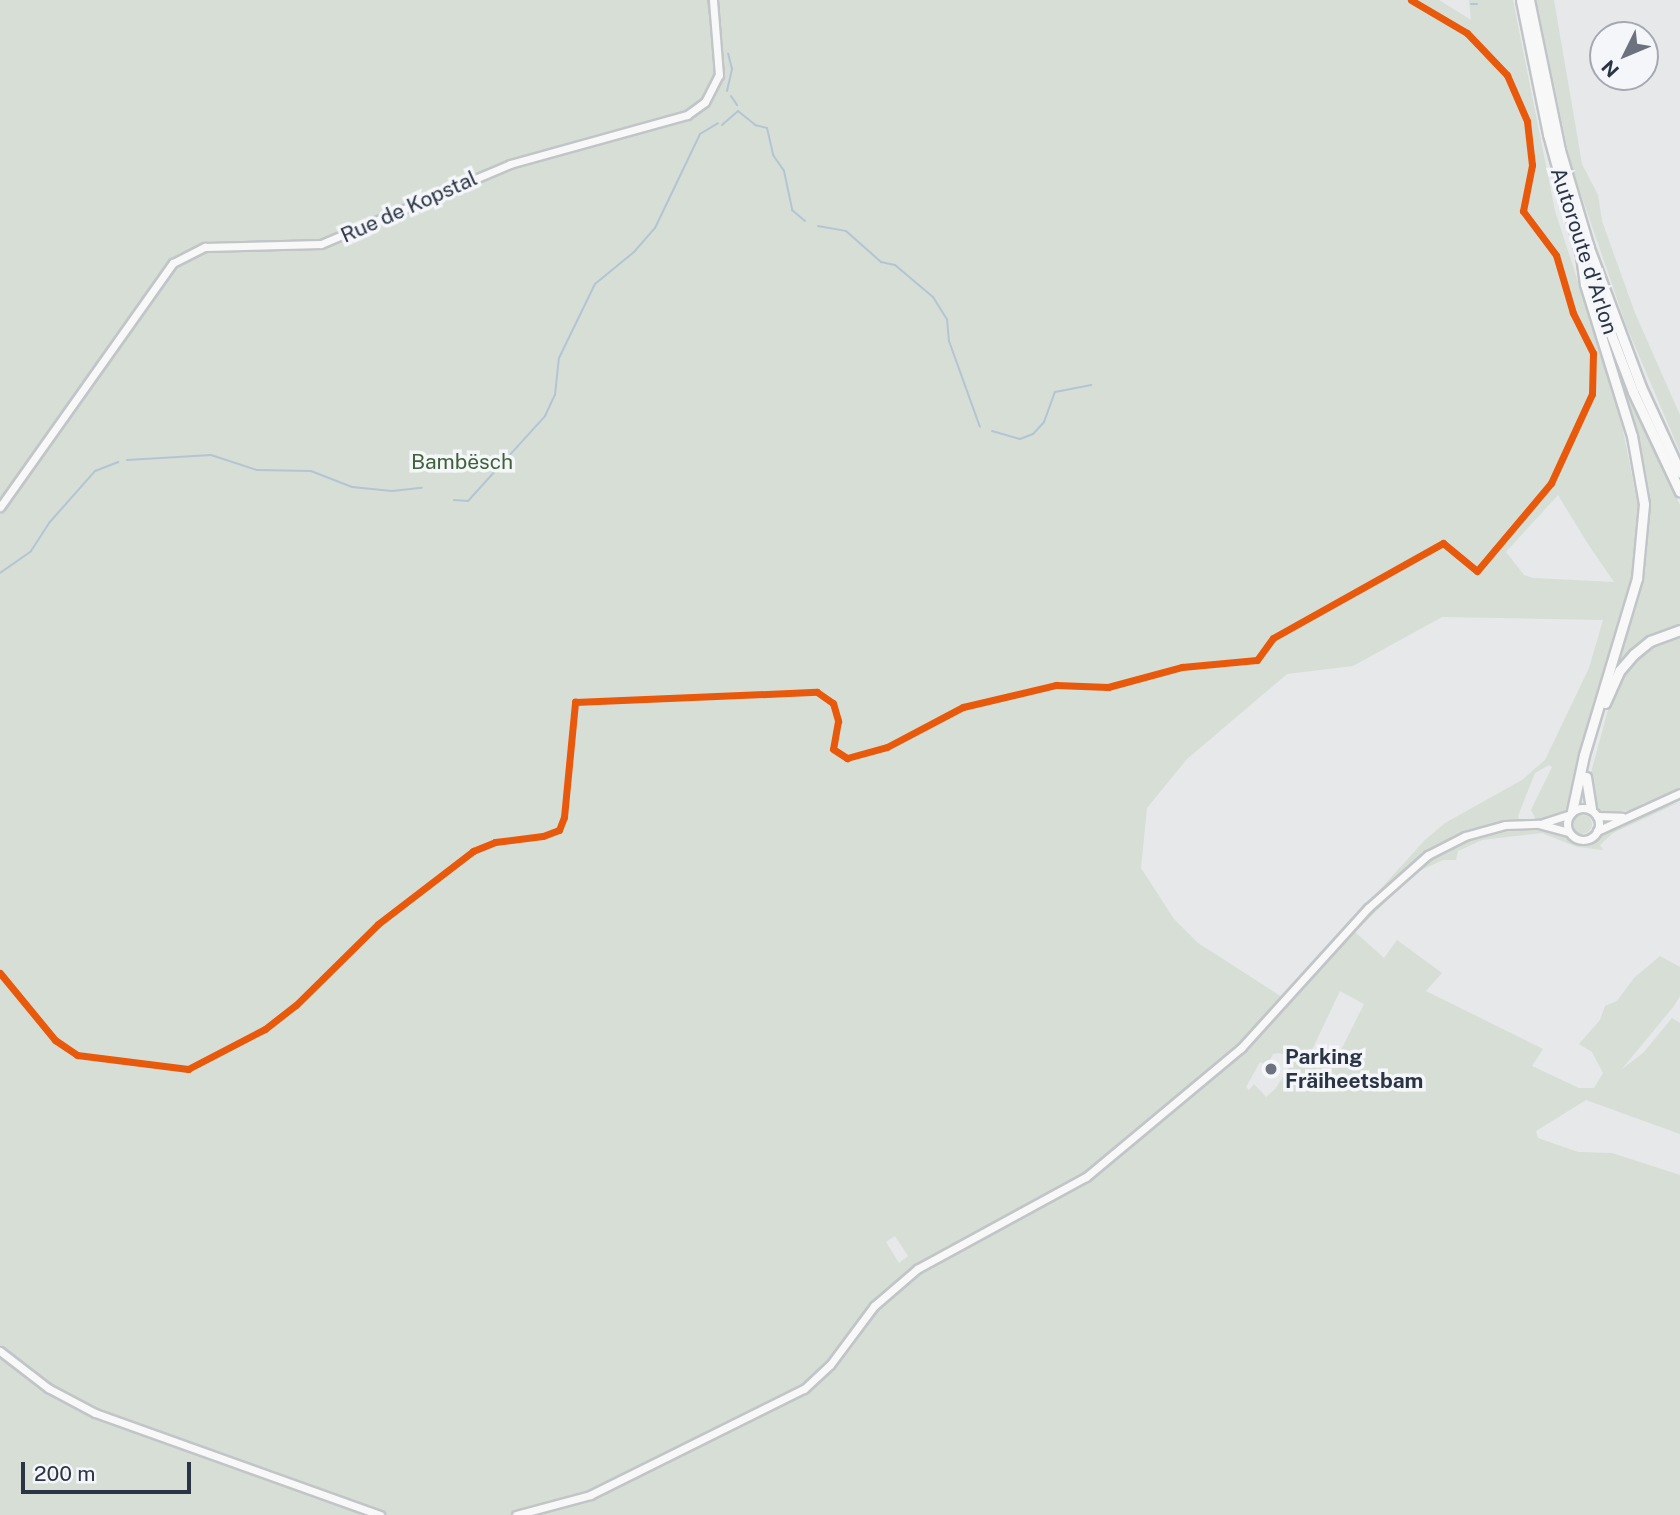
<!DOCTYPE html>
<html>
<head>
<meta charset="utf-8">
<style>
	body { margin:0 }
	#map { position:relative; width:1680px; height:1515px; overflow:hidden; background:#e6e8ea; font-family:"Public Sans",sans-serif }
	div>[style] { position:absolute }
	.green>* { inset:0; background:#d6ded6 }
	.round { border-radius:50% }
	.stream>* { height:2px; margin:-1px; padding:0 1px; transform-origin:1px; border-radius:1px; background:#b4c4d5 }
	.roads { filter:drop-shadow(2px 0 #c2c5c8) drop-shadow(-2px 0 #c2c5c8) drop-shadow(0 2px #c2c5c8) drop-shadow(0 -2px #c2c5c8) }
	.major>* { height:7px; margin:-3.5px; padding:0 3.5px; transform-origin:3.5px; border-radius:3.5px; background:#f8f8f8 }
	.major>.ring { margin:-3.5px; padding:0; box-sizing:content-box; background:none; border:7px solid #f8f8f8; border-radius:50% }
	.highway>* { height:9px; margin:-4.5px; padding:0 4.5px; transform-origin:4.5px; border-radius:4.5px; background:#f8f8f8 }
	.cycleway>* { height:7px; margin:-3.5px; padding:0 3.5px; transform-origin:3.5px; border-radius:3.5px; background:#e8590c }
	.dots>* { width:19px; height:19px; translate:-50% -50%; box-sizing:border-box; border:4px solid #f4f6f9; border-radius:50% }
	span { translate:-50% -50%; white-space:nowrap; text-align:center; line-height:1.15; -webkit-text-stroke:7px #f4f6f9; paint-order:stroke }
	.street-label { font-size:21px; color:#2b3445 }
	.park-label { font-size:21px; color:#3f6138 }
	.poi-label { font-size:21px; color:#2b3445; font-weight:700 }
	.left { translate:0 -50%; text-align:left }
	.north { position:absolute; left:1589px; top:21px; width:70px; height:70px; box-sizing:border-box; background:#f4f6f9; border:2px solid #a4a8b1; border-radius:50%; rotate:227deg; font-size:19px; font-weight:700; line-height:28px; text-align:center; color:#2b3445 }
	.north::after { content:''; display:block; margin:auto; width:24px; height:32px; background:#6c737f; clip-path:polygon(50% 0,100% 100%,50% 72%,0 100%) }
	.scale { position:absolute; left:21px; top:1462px; width:170px; height:32px; box-sizing:border-box; border:4px solid #2b3445; border-top:0; padding-left:9px; font-size:21px; line-height:24px; white-space:nowrap; color:#2b3445; -webkit-text-stroke:5px #f4f6f9; paint-order:stroke }
</style>
</head>
<body>
<div id="map">
	<div class="green">
		<div style="clip-path:polygon(evenodd,0 0,1439px 0,1471px 20px,1469px 0,1513px 0,1555px 211px,1618px 405px,1638px 506px,1633px 577px,1568px 810px,1541px 823px,1583px 843px,1610px 826px,1680px 802px,1613px 833px,1600px 845px,1603px 850px,1577px 847px,1542px 833px,1482px 840px,1458px 851px,1456px 860px,1443px 860px,1415px 873px,1355px 932px,1384px 958px,1397px 940px,1442px 973px,1426px 991px,1543px 1049px,1532px 1066px,1579px 1088px,1594px 1088px,1603px 1073px,1592px 1052px,1579px 1044px,1600px 1020px,1605px 1006px,1617px 1001px,1634px 978px,1660px 956px,1680px 967px,1680px 996px,1674px 1006px,1621px 1070px,1644px 1052px,1672px 1018px,1680px 1023px,1680px 1134px,1586px 1100px,1536px 1131px,1538px 1138px,1578px 1152px,1612px 1153px,1680px 1175px,1680px 1515px,0 1515px,0 0,1558px 495px,1588px 544px,1614px 582px,1533px 578px,1524px 575px,1506px 552px,1558px 495px,0 0,1442px 617px,1603px 620px,1589px 668px,1545px 760px,1522px 780px,1445px 823px,1425px 840px,1282px 997px,1198px 943px,1174px 919px,1141px 868px,1147px 808px,1187px 759px,1287px 674px,1353px 666px,1442px 617px,0 0,1549px 765px,1552px 767px,1531px 810px,1538px 823px,1520px 824px,1518px 816px,1535px 773px,1549px 765px,0 0,1340px 991px,1364px 1004px,1335px 1062px,1311px 1052px,1340px 991px,0 0,1280px 1053px,1294px 1060px,1275px 1089px,1266px 1097px,1254px 1084px,1249px 1090px,1246px 1087px,1260px 1062px,1267px 1066px,1273px 1054px,1280px 1053px,0 0,895px 1236px,908px 1256px,899px 1263px,886px 1242px,895px 1236px)"></div>
		<div style="clip-path:polygon(1536px 0,1554px 0,1582px 164px,1598px 195px,1602px 221px,1635px 313px,1680px 415px,1680px 452px,1626px 325px,1571px 165px)"></div>
		<div style="clip-path:polygon(1615px 365px,1680px 505px,1680px 627px,1649px 638px,1610px 683px,1642px 579px,1647px 537px,1642px 454px)"></div>
		<div style="clip-path:polygon(1680px 633px,1680px 788px,1658px 801px,1643px 803px,1638px 810px,1600px 812px,1593px 806px,1589px 780px,1612px 695px,1627px 667px,1646px 647px)"></div>
		<div class="round" style="left:1572px;top:814px;width:20px;height:20px"></div>
	</div>
	<div class="stream">
		<div style="left:708px;top:0;width:33px;rotate:83deg"></div>
		<div style="left:1471px;top:4px;width:6px"></div>
		<div style="left:727px;top:91px;width:23px;rotate:-77deg"></div>
		<div style="left:732px;top:69px;width:16px;rotate:-104deg"></div>
		<div style="left:731px;top:96px;width:11px;rotate:56deg"></div>
		<div style="left:722px;top:125px;width:21px;rotate:-41deg"></div>
		<div style="left:738px;top:111px;width:22px;rotate:39deg"></div>
		<div style="left:755px;top:125px;width:12px;rotate:14deg"></div>
		<div style="left:767px;top:128px;width:28px;rotate:77deg"></div>
		<div style="left:773px;top:155px;width:19px;rotate:55deg"></div>
		<div style="left:784px;top:171px;width:40px;rotate:78deg"></div>
		<div style="left:792px;top:210px;width:17px;rotate:40deg"></div>
		<div style="left:818px;top:226px;width:28px;rotate:10deg"></div>
		<div style="left:846px;top:231px;width:47px;rotate:41.5deg"></div>
		<div style="left:881px;top:262px;width:14px;rotate:12deg"></div>
		<div style="left:895px;top:265px;width:50px;rotate:40.1deg"></div>
		<div style="left:933px;top:297px;width:26px;rotate:58deg"></div>
		<div style="left:947px;top:319px;width:22px;rotate:85deg"></div>
		<div style="left:949px;top:341px;width:91px;rotate:70.2deg"></div>
		<div style="left:992px;top:431px;width:29px;rotate:16deg"></div>
		<div style="left:1020px;top:439px;width:14px;rotate:-21deg"></div>
		<div style="left:1033px;top:434px;width:16px;rotate:-47deg"></div>
		<div style="left:1044px;top:422px;width:32px;rotate:-70deg"></div>
		<div style="left:1055px;top:392px;width:37px;rotate:-11deg"></div>
		<div style="left:127px;top:460px;width:84px;rotate:-3.4deg"></div>
		<div style="left:211px;top:455px;width:48px;rotate:18.1deg"></div>
		<div style="left:257px;top:470px;width:54px;rotate:1.1deg"></div>
		<div style="left:311px;top:471px;width:44px;rotate:21.3deg"></div>
		<div style="left:352px;top:487px;width:40px;rotate:5.7deg"></div>
		<div style="left:392px;top:491px;width:30px;rotate:-6deg"></div>
		<div style="left:454px;top:500px;width:14px;rotate:4deg"></div>
		<div style="left:468px;top:501px;width:115px;rotate:-47.8deg"></div>
		<div style="left:545px;top:416px;width:23px;rotate:-65deg"></div>
		<div style="left:555px;top:395px;width:37px;rotate:-84deg"></div>
		<div style="left:559px;top:358px;width:82px;rotate:-64.1deg"></div>
		<div style="left:595px;top:284px;width:50px;rotate:-39.4deg"></div>
		<div style="left:634px;top:252px;width:32px;rotate:-49deg"></div>
		<div style="left:655px;top:228px;width:104px;rotate:-64.4deg"></div>
		<div style="left:700px;top:134px;width:21px;rotate:-31deg"></div>
		<div style="left:0;top:573px;width:38px;rotate:-35deg"></div>
		<div style="left:31px;top:551px;width:33px;rotate:-57deg"></div>
		<div style="left:49px;top:523px;width:69px;rotate:-48.5deg"></div>
		<div style="left:95px;top:471px;width:25px;rotate:-21deg"></div>
	</div>
	<div class="roads">
		<div class="major">
			<div style="left:0;top:507px;width:299px;rotate:-54.7deg"></div>
			<div style="left:173px;top:263px;width:36px;rotate:-27deg"></div>
			<div style="left:205px;top:247px;width:116px;rotate:-1.5deg"></div>
			<div style="left:321px;top:244px;width:205px;rotate:-22.9deg"></div>
			<div style="left:510px;top:164px;width:184px;rotate:-15.5deg"></div>
			<div style="left:687px;top:115px;width:22px;rotate:-36deg"></div>
			<div style="left:705px;top:102px;width:30px;rotate:-63deg"></div>
			<div style="left:719px;top:75px;width:75px;rotate:-94.6deg"></div>
			<div class="ring" style="left:1567px;top:808px;width:25px;height:25px"></div>
			<div style="left:1597px;top:816px;width:25px;rotate:2deg"></div>
			<div style="left:1543px;top:823px;width:26px;rotate:-18deg"></div>
			<div style="left:1597px;top:831px;width:91px;rotate:-24.6deg"></div>
			<div style="left:0;top:1351px;width:61px;rotate:37.6deg"></div>
			<div style="left:48px;top:1388px;width:53px;rotate:28deg"></div>
			<div style="left:95px;top:1413px;width:303px;rotate:19.7deg"></div>
			<div style="left:516px;top:1515px;width:77px;rotate:-15.1deg"></div>
			<div style="left:590px;top:1495px;width:239px;rotate:-26.4deg"></div>
			<div style="left:804px;top:1389px;width:35px;rotate:-43deg"></div>
			<div style="left:830px;top:1365px;width:74px;rotate:-53.3deg"></div>
			<div style="left:874px;top:1306px;width:57px;rotate:-40.7deg"></div>
			<div style="left:917px;top:1269px;width:192px;rotate:-28.6deg"></div>
			<div style="left:1086px;top:1177px;width:202px;rotate:-39.8deg"></div>
			<div style="left:1241px;top:1048px;width:189px;rotate:-47.8deg"></div>
			<div style="left:1368px;top:908px;width:80px;rotate:-41.5deg"></div>
			<div style="left:1428px;top:855px;width:42px;rotate:-27.2deg"></div>
			<div style="left:1465px;top:836px;width:41px;rotate:-15.4deg"></div>
			<div style="left:1505px;top:825px;width:34px;rotate:-2deg"></div>
			<div style="left:1539px;top:824px;width:30px;rotate:15deg"></div>
		</div>
		<div class="highway">
			<div style="left:1521px;top:0;width:137px;rotate:78.6deg"></div>
			<div style="left:1548px;top:134px;width:129px;rotate:74.7deg"></div>
			<div style="left:1529px;top:0;width:153px;rotate:78.3deg"></div>
			<div style="left:1560px;top:150px;width:102px;rotate:73.5deg"></div>
			<div style="left:1589px;top:248px;width:148px;rotate:69.5deg"></div>
			<div style="left:1641px;top:387px;width:94px;rotate:65.4deg"></div>
			<div style="left:1588px;top:274px;width:126px;rotate:69.1deg"></div>
			<div style="left:1633px;top:392px;width:110px;rotate:64.8deg"></div>
			<div style="left:1605px;top:703px;width:36px;rotate:-66deg"></div>
			<div style="left:1620px;top:670px;width:21px;rotate:-49deg"></div>
			<div style="left:1634px;top:654px;width:21px;rotate:-39deg"></div>
			<div style="left:1650px;top:641px;width:32px;rotate:-20deg"></div>
			<div style="left:1586px;top:777px;width:32px;rotate:81deg"></div>
			<div style="left:1572px;top:811px;width:57px;rotate:-77.9deg"></div>
			<div style="left:1584px;top:755px;width:185px;rotate:-73.3deg"></div>
			<div style="left:1637px;top:578px;width:74px;rotate:-84.6deg"></div>
			<div style="left:1644px;top:504px;width:69px;rotate:-100deg"></div>
			<div style="left:1632px;top:436px;width:159px;rotate:-107.2deg"></div>
			<div style="left:1585px;top:284px;width:29px;rotate:-98deg"></div>
		</div>
	</div>
	<div class="cycleway">
		<div style="left:0;top:973px;width:87px;rotate:50.6deg"></div>
		<div style="left:55px;top:1040px;width:27px;rotate:34deg"></div>
		<div style="left:77px;top:1055px;width:112px;rotate:7.2deg"></div>
		<div style="left:188px;top:1069px;width:87px;rotate:-27.5deg"></div>
		<div style="left:265px;top:1029px;width:39px;rotate:-38deg"></div>
		<div style="left:296px;top:1005px;width:115px;rotate:-44.6deg"></div>
		<div style="left:378px;top:924px;width:120px;rotate:-37.5deg"></div>
		<div style="left:473px;top:851px;width:24px;rotate:-22deg"></div>
		<div style="left:495px;top:842px;width:48px;rotate:-7.1deg"></div>
		<div style="left:543px;top:836px;width:17px;rotate:-21deg"></div>
		<div style="left:559px;top:830px;width:14px;rotate:-69deg"></div>
		<div style="left:564px;top:817px;width:116px;rotate:-84.5deg"></div>
		<div style="left:575px;top:702px;width:242px;rotate:-2.4deg"></div>
		<div style="left:817px;top:692px;width:19px;rotate:35deg"></div>
		<div style="left:833px;top:703px;width:19px;rotate:74deg"></div>
		<div style="left:838px;top:721px;width:28px;rotate:100deg"></div>
		<div style="left:833px;top:749px;width:17px;rotate:33deg"></div>
		<div style="left:847px;top:758px;width:41px;rotate:-15.4deg"></div>
		<div style="left:887px;top:747px;width:86px;rotate:-27.8deg"></div>
		<div style="left:963px;top:707px;width:96px;rotate:-13.3deg"></div>
		<div style="left:1056px;top:685px;width:52px;rotate:2.2deg"></div>
		<div style="left:1108px;top:687px;width:77px;rotate:-15.1deg"></div>
		<div style="left:1182px;top:667px;width:75px;rotate:-5.3deg"></div>
		<div style="left:1257px;top:660px;width:27px;rotate:-54deg"></div>
		<div style="left:1273px;top:638px;width:195px;rotate:-29.2deg"></div>
		<div style="left:1443px;top:543px;width:44px;rotate:39.5deg"></div>
		<div style="left:1477px;top:571px;width:115px;rotate:-49.9deg"></div>
		<div style="left:1551px;top:483px;width:98px;rotate:-65.3deg"></div>
		<div style="left:1592px;top:394px;width:41px;rotate:-88.6deg"></div>
		<div style="left:1593px;top:353px;width:45px;rotate:-116.6deg"></div>
		<div style="left:1573px;top:313px;width:60px;rotate:-106.3deg"></div>
		<div style="left:1556px;top:255px;width:55px;rotate:-126.9deg"></div>
		<div style="left:1523px;top:211px;width:47px;rotate:-78.9deg"></div>
		<div style="left:1532px;top:165px;width:44px;rotate:-96.5deg"></div>
		<div style="left:1527px;top:121px;width:50px;rotate:-113.5deg"></div>
		<div style="left:1507px;top:75px;width:58px;rotate:-133.6deg"></div>
		<div style="left:1467px;top:33px;width:65px;rotate:-149.5deg"></div>
	</div>
	<div class="dots">
		<div style="left:1271px;top:1069px;background:#6c737f"></div>
	</div>
	<div class="street-label">
		<span style="left:409px;top:207px;rotate:-24deg">Rue de Kopstal</span>
		<span style="left:1584px;top:251px;rotate:72deg">Autoroute d'Arlon</span>
	</div>
	<div class="park-label">
		<span style="left:462px;top:462px">Bambësch</span>
	</div>
	<div class="poi-label">
		<span class="left" style="left:1285px;top:1069px">Parking<br>Fräiheetsbam</span>
	</div>
	<div class="north">N</div>
	<div class="scale">200 m</div>
</div>
</body>
</html>
